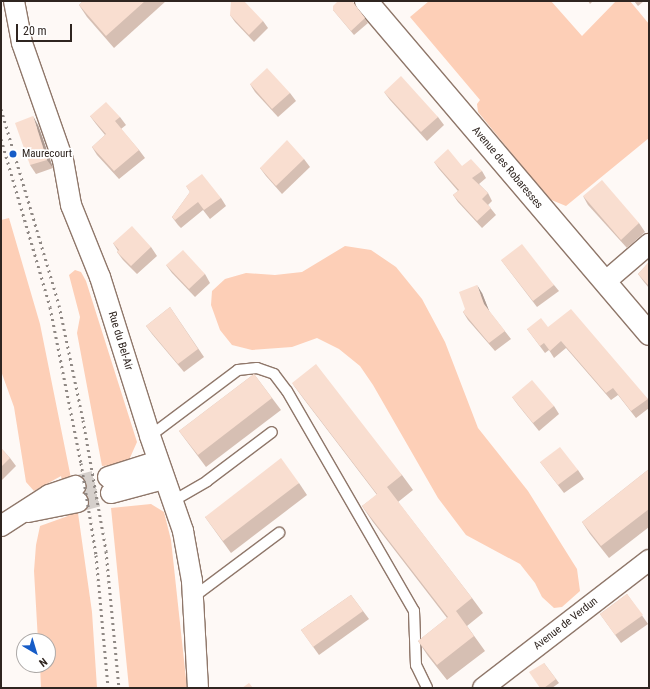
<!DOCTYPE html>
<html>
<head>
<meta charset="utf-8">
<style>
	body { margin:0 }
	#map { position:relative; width:650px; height:689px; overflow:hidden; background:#fef9f6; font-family:"Roboto Condensed",sans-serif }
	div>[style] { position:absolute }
	.green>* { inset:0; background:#fdcfb7 }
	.minor-tunnel>* { height:20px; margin-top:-10px; transform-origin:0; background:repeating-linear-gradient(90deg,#d5cfcb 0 20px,transparent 0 30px) }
	.roads { filter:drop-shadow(1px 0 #8f776a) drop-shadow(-1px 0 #8f776a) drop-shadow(0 1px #8f776a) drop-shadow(0 -1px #8f776a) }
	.service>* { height:10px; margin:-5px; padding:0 5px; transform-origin:5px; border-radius:5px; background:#fff }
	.minor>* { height:20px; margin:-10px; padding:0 10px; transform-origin:10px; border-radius:10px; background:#fff }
	.tertiary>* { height:22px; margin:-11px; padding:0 11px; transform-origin:11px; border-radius:11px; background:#fff }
	.rail>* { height:3px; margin-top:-1.5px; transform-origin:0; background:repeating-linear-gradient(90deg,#908985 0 2px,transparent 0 6px) }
	.wall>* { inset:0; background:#d6bfb3 }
	.shaded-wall>* { inset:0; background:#ae9b92 }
	.building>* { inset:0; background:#f9ded0 }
	.dots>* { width:11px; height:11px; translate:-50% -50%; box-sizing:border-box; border:2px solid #fff; border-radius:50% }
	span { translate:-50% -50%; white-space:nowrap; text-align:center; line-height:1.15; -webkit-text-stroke:3.5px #fff; paint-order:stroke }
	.poi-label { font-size:11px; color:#2f2520 }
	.left { translate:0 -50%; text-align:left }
	.street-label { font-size:11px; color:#2f2520 }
	.frame { position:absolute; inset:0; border:2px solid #2f2520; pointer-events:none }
	.north { position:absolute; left:16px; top:633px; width:40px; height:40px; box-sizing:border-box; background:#fff; border:1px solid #aca8a6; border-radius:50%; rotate:142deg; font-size:11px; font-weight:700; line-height:16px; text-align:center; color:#2f2520 }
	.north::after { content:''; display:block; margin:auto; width:14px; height:18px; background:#165cc7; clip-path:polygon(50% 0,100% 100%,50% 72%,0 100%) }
	.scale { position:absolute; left:16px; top:24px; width:56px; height:18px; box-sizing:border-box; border:2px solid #2f2520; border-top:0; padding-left:5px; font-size:12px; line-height:14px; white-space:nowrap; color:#2f2520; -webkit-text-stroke:3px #fff; paint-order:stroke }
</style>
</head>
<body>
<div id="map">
	<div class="green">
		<div style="clip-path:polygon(429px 1px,551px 1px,582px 36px,616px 1px,630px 1px,649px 24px,649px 138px,566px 206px,549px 199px,478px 112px,477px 104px,480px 100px,410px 17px)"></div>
		<div style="clip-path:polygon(9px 218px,40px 324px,78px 513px,92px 612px,97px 688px,41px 688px,40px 665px,48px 665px,48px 641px,38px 641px,34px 571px,36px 545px,40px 526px,68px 516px,61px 476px,34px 491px,26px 482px,14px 407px,1px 371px,1px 220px)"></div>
		<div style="clip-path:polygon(345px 246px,371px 250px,396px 267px,422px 299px,445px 342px,478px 428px,528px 491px,577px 569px,580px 591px,562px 607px,554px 608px,542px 597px,535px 583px,520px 564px,466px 535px,438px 498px,373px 385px,360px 366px,339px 349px,317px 338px,292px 347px,252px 350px,232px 345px,220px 330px,211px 305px,212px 291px,225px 279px,246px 273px,275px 275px,302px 272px)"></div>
		<div style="clip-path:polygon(75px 270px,81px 272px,86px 281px,137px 442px,129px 460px,114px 465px,102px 466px,77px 333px,80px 317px,69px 275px)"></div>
		<div style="clip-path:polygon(151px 504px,164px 512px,171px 540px,187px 688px,129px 688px,111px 508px)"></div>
	</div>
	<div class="minor-tunnel">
		<div style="left:75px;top:486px;width:34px;rotate:-15deg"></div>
		<div style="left:78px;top:502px;width:34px;rotate:-15deg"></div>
	</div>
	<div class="roads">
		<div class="service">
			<div style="left:150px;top:436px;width:110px;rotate:-36.9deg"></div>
			<div style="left:238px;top:370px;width:19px;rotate:-6deg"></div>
			<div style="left:257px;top:368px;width:18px;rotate:19deg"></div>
			<div style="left:274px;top:374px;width:21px;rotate:53deg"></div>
			<div style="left:287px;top:391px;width:254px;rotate:60deg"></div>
			<div style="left:414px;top:611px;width:54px;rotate:87.9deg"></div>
			<div style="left:416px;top:665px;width:25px;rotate:64deg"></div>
			<div style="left:173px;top:501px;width:39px;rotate:-30deg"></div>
			<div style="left:207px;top:481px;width:81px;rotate:-37deg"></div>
			<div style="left:192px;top:598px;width:109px;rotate:-36.8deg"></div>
		</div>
		<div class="minor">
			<div style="left:14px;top:1px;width:43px;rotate:79.2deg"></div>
			<div style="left:22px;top:43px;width:124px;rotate:70.7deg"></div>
			<div style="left:63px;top:160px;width:46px;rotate:79.9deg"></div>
			<div style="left:71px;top:205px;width:78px;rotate:68.1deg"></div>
			<div style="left:100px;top:277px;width:167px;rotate:72.5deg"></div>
			<div style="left:150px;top:436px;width:101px;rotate:70.8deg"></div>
			<div style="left:183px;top:531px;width:51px;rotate:79.8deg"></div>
			<div style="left:192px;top:581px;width:107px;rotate:86.8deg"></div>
			<div style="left:606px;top:281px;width:57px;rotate:-40.7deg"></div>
			<div style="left:108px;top:477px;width:52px;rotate:-17.7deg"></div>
			<div style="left:111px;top:493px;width:55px;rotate:-14.8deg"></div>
			<div style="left:28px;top:512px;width:51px;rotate:-11.3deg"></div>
			<div style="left:1px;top:526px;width:57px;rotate:-32.9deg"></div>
			<div style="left:49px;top:495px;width:28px;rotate:-19deg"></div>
			<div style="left:483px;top:688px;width:210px;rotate:-37.6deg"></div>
		</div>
		<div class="tertiary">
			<div style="left:366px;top:1px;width:437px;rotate:49.6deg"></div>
		</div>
	</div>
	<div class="rail">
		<div style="left:1px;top:109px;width:204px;rotate:73.5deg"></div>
		<div style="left:59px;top:305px;width:117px;rotate:78.2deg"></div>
		<div style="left:83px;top:420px;width:133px;rotate:80deg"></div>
		<div style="left:106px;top:551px;width:138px;rotate:84.6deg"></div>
		<div style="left:1px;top:139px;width:175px;rotate:73.7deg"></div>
		<div style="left:50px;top:307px;width:159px;rotate:78.8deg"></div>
		<div style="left:81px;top:463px;width:93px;rotate:80.7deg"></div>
		<div style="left:96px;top:555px;width:134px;rotate:84.8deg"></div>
	</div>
	<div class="wall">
		<div style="clip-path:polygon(83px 1px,166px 1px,114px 48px,87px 17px,79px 5px)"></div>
		<div style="clip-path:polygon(352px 1px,368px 23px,354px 35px,333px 10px)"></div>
		<div style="clip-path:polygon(588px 1px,593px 1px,590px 4px)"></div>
		<div style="clip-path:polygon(634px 1px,644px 1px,638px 6px)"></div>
		<div style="clip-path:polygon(230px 15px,263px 21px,268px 28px,254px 42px,235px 22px)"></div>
		<div style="clip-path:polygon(250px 84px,290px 93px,296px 101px,278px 117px,255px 92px)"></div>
		<div style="clip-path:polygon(384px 92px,438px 117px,444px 125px,427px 141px,390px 100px)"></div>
		<div style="clip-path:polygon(90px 116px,120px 117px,126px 125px,121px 129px,139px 150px,145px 158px,119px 179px,97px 155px,92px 147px,105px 135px,96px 124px)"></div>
		<div style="clip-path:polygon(38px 125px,53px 168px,36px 174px,30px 165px)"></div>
		<div style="clip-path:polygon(304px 159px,310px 167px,282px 194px,266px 176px,260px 168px)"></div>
		<div style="clip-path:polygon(434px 162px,462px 166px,482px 171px,486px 178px,479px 184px,488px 193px,492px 201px,488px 205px,496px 215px,482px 228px,458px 202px,453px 195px,458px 191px,439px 169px)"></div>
		<div style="clip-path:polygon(186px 186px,221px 198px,226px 206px,210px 219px,203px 210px,181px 228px,178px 225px,172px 217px,190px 192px)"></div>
		<div style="clip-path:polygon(583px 196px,639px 223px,645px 232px,627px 248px,588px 205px)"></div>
		<div style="clip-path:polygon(113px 243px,151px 247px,157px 256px,137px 274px,123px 260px,117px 252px,118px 251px)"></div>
		<div style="clip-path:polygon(501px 260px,554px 285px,559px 291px,537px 307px)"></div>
		<div style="clip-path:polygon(649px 262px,649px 288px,644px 282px,638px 274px)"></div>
		<div style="clip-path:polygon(166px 265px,205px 274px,210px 283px,195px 297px,172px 273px)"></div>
		<div style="clip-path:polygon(482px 293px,489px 311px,511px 339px,495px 351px,468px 320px,463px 312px)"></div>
		<div style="clip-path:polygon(170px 307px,204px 357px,184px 372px,152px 334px,146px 326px)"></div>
		<div style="clip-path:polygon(548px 327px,648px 399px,649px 401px,649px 408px,636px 418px,618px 395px,611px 400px,566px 348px,554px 358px,549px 350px,545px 353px,527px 329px)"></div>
		<div style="clip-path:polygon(254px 374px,281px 410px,206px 467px,179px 431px)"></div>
		<div style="clip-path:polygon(292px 383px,402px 475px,413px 490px,398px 502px,472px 598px,483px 613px,467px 626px,485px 651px,447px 680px,428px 656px,418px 641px,447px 618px,373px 522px,362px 506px,377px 495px,303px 398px)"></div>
		<div style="clip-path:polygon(512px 397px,554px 406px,559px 414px,539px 431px,518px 405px)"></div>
		<div style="clip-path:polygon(1px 448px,10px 458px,16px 466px,1px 481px)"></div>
		<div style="clip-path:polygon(540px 462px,578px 470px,584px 479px,564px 493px)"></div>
		<div style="clip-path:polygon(649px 469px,649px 527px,609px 558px,590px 534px,582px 522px)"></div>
		<div style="clip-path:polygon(299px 483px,307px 495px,231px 553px,205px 517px)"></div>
		<div style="clip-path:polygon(627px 594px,648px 624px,621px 643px,600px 614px)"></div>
		<div style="clip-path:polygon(351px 595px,369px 619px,319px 655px,301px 630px)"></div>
		<div style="clip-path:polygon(544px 663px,559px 683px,552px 688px,540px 688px)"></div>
	</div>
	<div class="shaded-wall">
		<div style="clip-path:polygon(33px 116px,38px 125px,53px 168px,47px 160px)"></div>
		<div style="clip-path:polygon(477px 285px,482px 293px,490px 313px,484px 304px)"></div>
	</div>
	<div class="building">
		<div style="clip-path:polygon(83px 1px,145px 1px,106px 36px,79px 5px)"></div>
		<div style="clip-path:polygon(231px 1px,244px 1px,263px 21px,249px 35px,230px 15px)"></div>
		<div style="clip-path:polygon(338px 1px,352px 1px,365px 18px,351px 31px,333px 10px,333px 6px)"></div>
		<div style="clip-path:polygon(267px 68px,290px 93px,272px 109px,250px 84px)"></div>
		<div style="clip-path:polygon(401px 76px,438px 117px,421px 132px,384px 92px)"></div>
		<div style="clip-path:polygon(106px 102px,120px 117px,115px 121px,139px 150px,114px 171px,92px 147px,106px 134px,90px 116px)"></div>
		<div style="clip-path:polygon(33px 116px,47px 160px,30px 165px,15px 123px)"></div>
		<div style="clip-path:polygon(287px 140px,304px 159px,276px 186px,260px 168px)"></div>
		<div style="clip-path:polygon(448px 149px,462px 166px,471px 159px,482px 171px,472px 178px,488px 193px,482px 199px,491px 208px,477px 221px,453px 195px,459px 190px,434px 162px)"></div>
		<div style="clip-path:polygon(202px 174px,221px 198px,204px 210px,198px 202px,175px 220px,172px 217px,190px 192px,186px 186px)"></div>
		<div style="clip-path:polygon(602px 180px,639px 223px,621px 240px,583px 196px)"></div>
		<div style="clip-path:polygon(132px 226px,151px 247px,131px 266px,117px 252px,119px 250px,113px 243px)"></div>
		<div style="clip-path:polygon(522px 244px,554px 285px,533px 301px,501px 260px)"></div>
		<div style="clip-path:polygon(183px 250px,205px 274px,189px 289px,166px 265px)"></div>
		<div style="clip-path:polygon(649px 262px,649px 286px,638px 274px)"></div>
		<div style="clip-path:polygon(477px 285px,484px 304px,505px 331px,489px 343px,463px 312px,465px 309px,459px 292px)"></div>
		<div style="clip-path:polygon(170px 307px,198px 349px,178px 364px,146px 326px)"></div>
		<div style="clip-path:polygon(571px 309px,648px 399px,631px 411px,613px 388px,606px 393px,561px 341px,550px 351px,544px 343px,540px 346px,527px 329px,541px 318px,548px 327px)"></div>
		<div style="clip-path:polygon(316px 364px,402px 475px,387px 487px,472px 598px,456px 611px,474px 636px,437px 665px,418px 641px,448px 617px,362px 506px,377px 494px,292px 383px)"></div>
		<div style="clip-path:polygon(254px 374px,272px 398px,198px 455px,179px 431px)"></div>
		<div style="clip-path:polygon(532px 380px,554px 406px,533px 423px,512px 397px)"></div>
		<div style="clip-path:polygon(560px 447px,578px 470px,558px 485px,540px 462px)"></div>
		<div style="clip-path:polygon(1px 448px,10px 458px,1px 467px)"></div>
		<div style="clip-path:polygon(281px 458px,299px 483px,223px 541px,205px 517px)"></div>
		<div style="clip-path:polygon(649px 469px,649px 509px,601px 546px,582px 522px)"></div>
		<div style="clip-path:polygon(627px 594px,643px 615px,615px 635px,600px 614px)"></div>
		<div style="clip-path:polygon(351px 595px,363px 611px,313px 647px,301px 630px)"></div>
		<div style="clip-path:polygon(544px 663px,556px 679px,544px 688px,540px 688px,529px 672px)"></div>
		<div style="clip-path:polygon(249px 683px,253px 688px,242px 688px)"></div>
	</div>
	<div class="dots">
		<div style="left:13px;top:154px;background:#165cc7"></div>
	</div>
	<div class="poi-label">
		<span class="left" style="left:22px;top:154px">Maurecourt</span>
	</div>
	<div class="street-label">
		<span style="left:507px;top:168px;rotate:50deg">Avenue des Robaresses</span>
		<span style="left:120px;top:341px;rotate:73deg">Rue du Bel-Air</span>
		<span style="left:566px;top:624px;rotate:-38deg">Avenue de Verdun</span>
	</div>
	<div class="frame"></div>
	<div class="north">N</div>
	<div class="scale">20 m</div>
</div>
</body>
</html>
